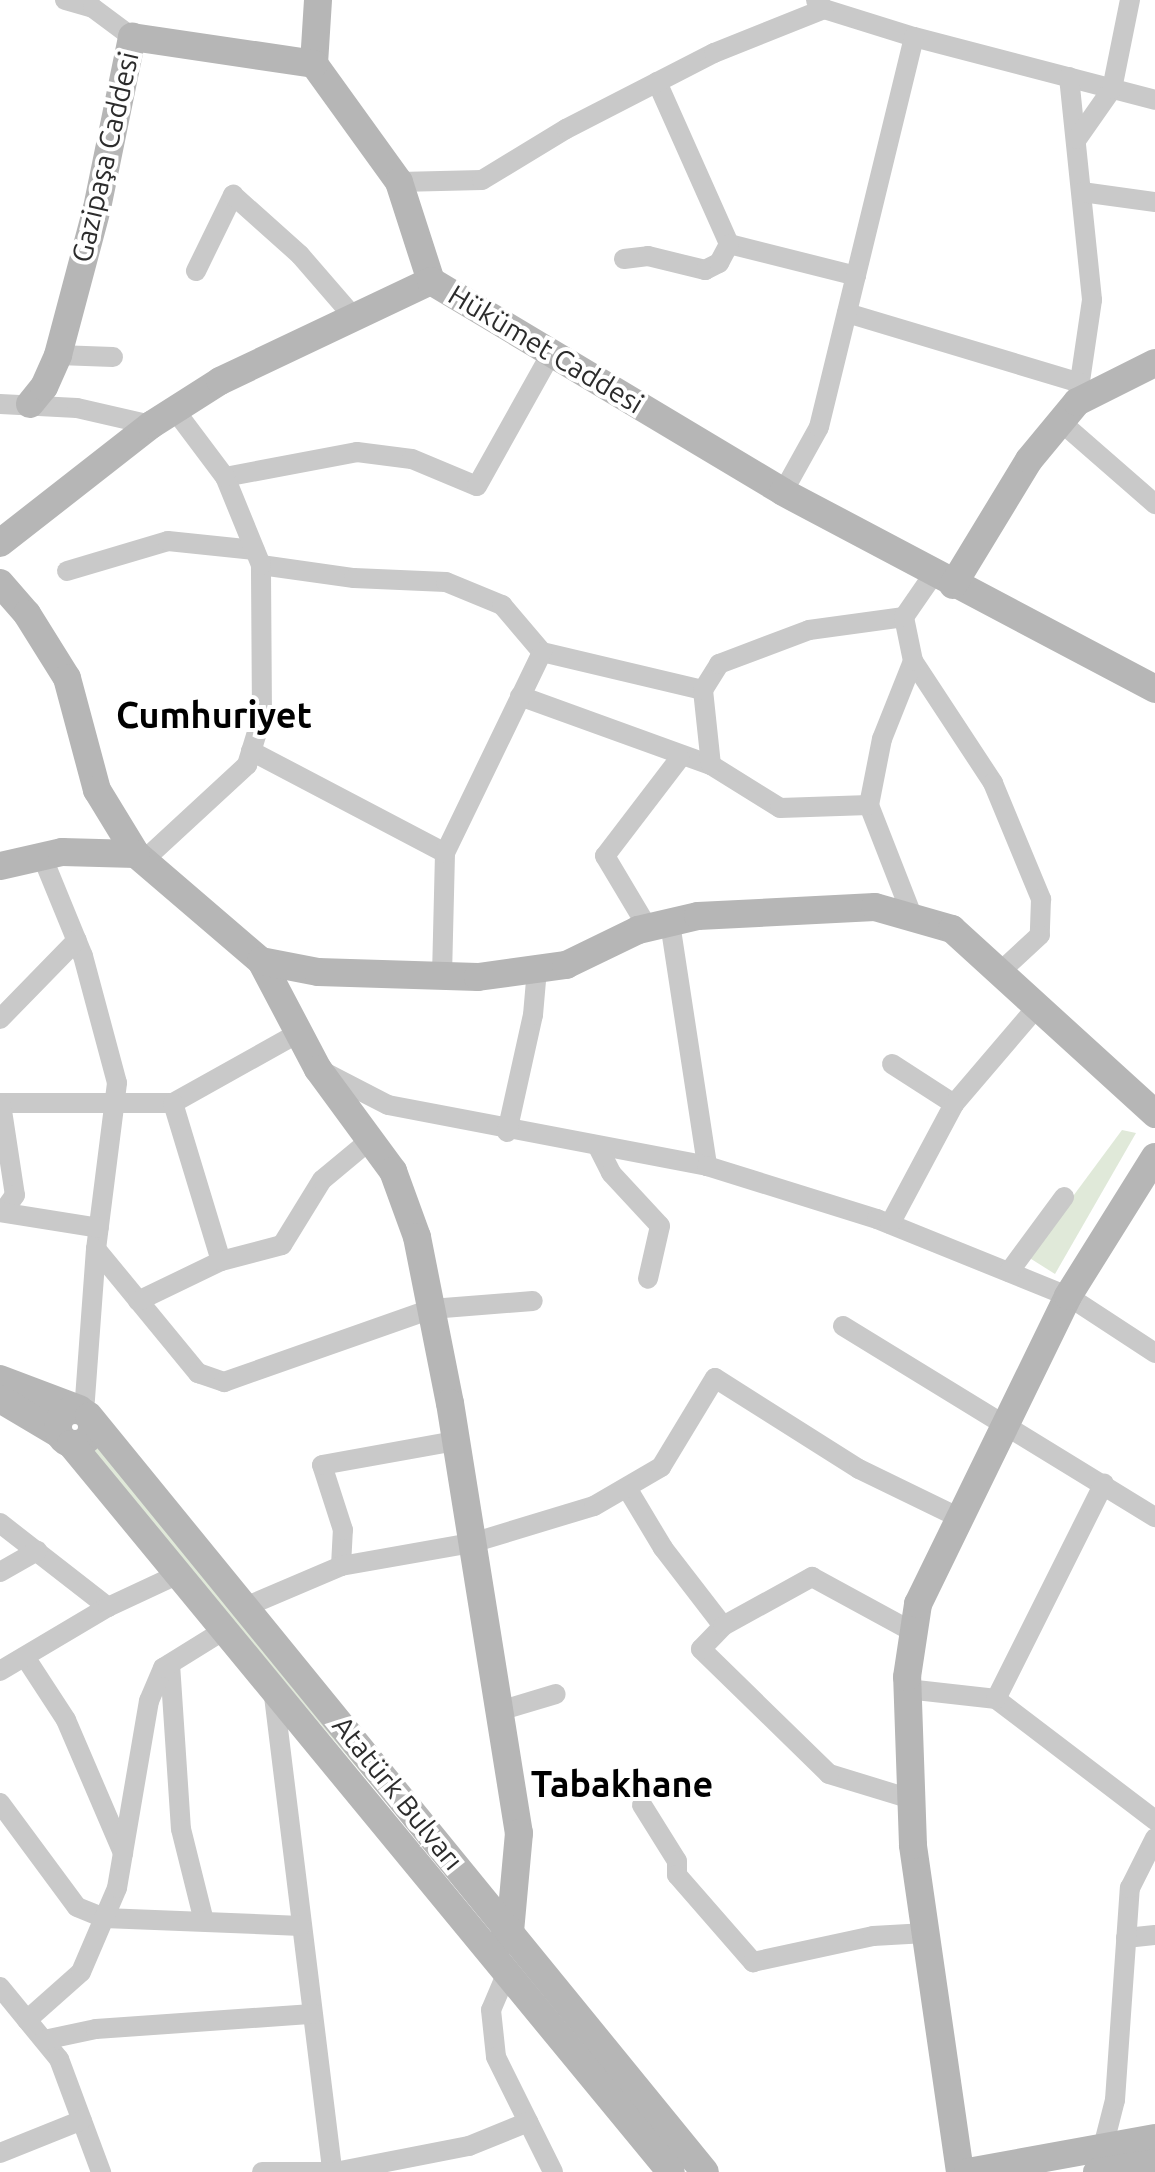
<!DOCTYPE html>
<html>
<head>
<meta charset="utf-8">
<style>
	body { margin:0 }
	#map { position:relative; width:1155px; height:2172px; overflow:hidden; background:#fff; font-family:Ubuntu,sans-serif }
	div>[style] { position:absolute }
	.green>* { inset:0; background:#e0e9d9 }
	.street>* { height:20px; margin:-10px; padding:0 10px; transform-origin:10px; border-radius:10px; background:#c9c9c9 }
	.secondary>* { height:28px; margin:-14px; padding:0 14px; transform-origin:14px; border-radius:14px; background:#b6b6b6 }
	.secondary>.ring { margin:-14px; padding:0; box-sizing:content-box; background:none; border:28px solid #b6b6b6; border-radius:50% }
	span { translate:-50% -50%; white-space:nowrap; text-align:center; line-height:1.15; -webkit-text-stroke:8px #fff; paint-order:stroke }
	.street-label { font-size:28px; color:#2c2c2c }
	.district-label { font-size:36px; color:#000; font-weight:700 }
</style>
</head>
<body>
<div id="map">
	<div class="green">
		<div style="clip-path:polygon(1122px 1130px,1136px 1133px,1055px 1274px,1028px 1257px)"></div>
		<div style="clip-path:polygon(97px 1440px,474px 1907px,89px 1449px)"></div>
	</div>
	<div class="street">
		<div style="left:65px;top:0;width:29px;rotate:16deg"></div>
		<div style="left:93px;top:8px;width:49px;rotate:36.6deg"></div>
		<div style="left:816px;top:0;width:12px;rotate:48deg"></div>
		<div style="left:824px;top:9px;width:94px;rotate:17.3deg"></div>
		<div style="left:914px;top:37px;width:249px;rotate:14.6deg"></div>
		<div style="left:1069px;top:77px;width:224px;rotate:84.1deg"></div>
		<div style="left:1092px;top:300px;width:103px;rotate:98.4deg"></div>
		<div style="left:657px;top:82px;width:177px;rotate:66deg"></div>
		<div style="left:729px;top:244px;width:131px;rotate:14.1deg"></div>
		<div style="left:1077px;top:139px;width:61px;rotate:-55deg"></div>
		<div style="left:1112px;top:89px;width:91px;rotate:-78.6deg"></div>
		<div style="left:399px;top:182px;width:83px;rotate:-1.4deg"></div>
		<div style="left:482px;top:180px;width:98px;rotate:-31.3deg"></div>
		<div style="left:566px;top:129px;width:166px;rotate:-27.2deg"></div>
		<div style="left:714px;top:53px;width:118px;rotate:-21.8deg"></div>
		<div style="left:1082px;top:192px;width:74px;rotate:7.8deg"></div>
		<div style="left:624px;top:259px;width:24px;rotate:-7deg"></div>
		<div style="left:648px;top:256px;width:59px;rotate:13.8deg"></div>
		<div style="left:705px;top:270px;width:16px;rotate:-27deg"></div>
		<div style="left:719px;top:263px;width:21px;rotate:-62deg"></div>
		<div style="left:196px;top:271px;width:85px;rotate:-64deg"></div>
		<div style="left:233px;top:195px;width:90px;rotate:41.8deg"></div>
		<div style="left:300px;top:255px;width:79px;rotate:49.1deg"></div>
		<div style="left:847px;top:313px;width:243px;rotate:16.7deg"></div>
		<div style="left:58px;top:355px;width:55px;rotate:2.1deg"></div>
		<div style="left:0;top:404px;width:77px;rotate:3deg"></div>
		<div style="left:77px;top:408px;width:76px;rotate:12.9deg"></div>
		<div style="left:1061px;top:422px;width:125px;rotate:41.1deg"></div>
		<div style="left:225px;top:477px;width:134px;rotate:-10.7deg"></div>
		<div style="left:357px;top:452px;width:55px;rotate:7.3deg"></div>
		<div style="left:412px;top:459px;width:70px;rotate:22.6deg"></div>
		<div style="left:477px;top:486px;width:154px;rotate:-60.8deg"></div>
		<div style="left:783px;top:492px;width:74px;rotate:-61deg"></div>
		<div style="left:819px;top:427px;width:401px;rotate:-76.3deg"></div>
		<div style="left:261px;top:565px;width:94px;rotate:8deg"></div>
		<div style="left:354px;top:578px;width:92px;rotate:2.5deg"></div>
		<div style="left:446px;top:582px;width:61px;rotate:22.3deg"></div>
		<div style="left:502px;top:605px;width:62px;rotate:49.6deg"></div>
		<div style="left:542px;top:652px;width:165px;rotate:13.3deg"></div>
		<div style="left:67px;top:571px;width:105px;rotate:-16.5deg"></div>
		<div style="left:168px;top:541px;width:87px;rotate:5.9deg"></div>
		<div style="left:913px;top:661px;width:146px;rotate:56.7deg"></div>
		<div style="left:993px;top:783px;width:126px;rotate:67.5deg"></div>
		<div style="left:1041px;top:899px;width:36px;rotate:92deg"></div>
		<div style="left:1040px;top:935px;width:56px;rotate:137.2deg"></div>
		<div style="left:520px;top:696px;width:203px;rotate:19.9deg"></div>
		<div style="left:711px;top:765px;width:81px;rotate:31.9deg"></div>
		<div style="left:780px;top:808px;width:89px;rotate:-1.9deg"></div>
		<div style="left:251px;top:751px;width:219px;rotate:27.7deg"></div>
		<div style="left:711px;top:765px;width:75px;rotate:-96.1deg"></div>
		<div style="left:703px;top:690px;width:31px;rotate:-58deg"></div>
		<div style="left:719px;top:664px;width:96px;rotate:-20.7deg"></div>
		<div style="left:809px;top:630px;width:96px;rotate:-7.8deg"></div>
		<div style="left:42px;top:856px;width:108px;rotate:67.7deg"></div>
		<div style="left:83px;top:956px;width:131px;rotate:75deg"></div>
		<div style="left:117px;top:1083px;width:167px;rotate:97.2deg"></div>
		<div style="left:96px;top:1249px;width:163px;rotate:94.2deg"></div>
		<div style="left:143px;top:861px;width:142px;rotate:-42.7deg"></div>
		<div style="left:247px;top:765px;width:51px;rotate:-73deg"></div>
		<div style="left:262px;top:716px;width:151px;rotate:-90.4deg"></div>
		<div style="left:261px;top:565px;width:95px;rotate:-112.2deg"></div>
		<div style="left:225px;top:477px;width:85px;rotate:-126.9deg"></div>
		<div style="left:913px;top:918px;width:121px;rotate:-111.3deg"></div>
		<div style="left:869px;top:805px;width:67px;rotate:-78.9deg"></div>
		<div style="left:882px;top:739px;width:84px;rotate:-68.3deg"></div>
		<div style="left:913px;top:661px;width:45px;rotate:-101.6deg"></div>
		<div style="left:904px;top:617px;width:51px;rotate:-55.4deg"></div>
		<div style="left:670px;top:923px;width:246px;rotate:81.3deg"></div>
		<div style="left:648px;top:928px;width:84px;rotate:-120.8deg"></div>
		<div style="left:605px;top:856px;width:123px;rotate:-52.6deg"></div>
		<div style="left:442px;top:976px;width:123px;rotate:-88.6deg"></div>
		<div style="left:445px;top:853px;width:223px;rotate:-64.2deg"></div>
		<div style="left:0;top:1019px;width:110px;rotate:-45.7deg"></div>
		<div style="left:892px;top:1064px;width:74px;rotate:32.8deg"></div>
		<div style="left:322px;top:1071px;width:74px;rotate:27.3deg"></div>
		<div style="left:388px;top:1105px;width:325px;rotate:10.8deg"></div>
		<div style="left:707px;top:1166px;width:178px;rotate:17.3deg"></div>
		<div style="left:877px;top:1219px;width:206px;rotate:22deg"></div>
		<div style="left:1068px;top:1296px;width:104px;rotate:33.2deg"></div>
		<div style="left:0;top:1103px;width:173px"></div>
		<div style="left:173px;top:1103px;width:143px;rotate:-29.2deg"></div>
		<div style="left:173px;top:1103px;width:165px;rotate:73.1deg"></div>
		<div style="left:1px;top:1104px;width:92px;rotate:81.3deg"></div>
		<div style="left:15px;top:1195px;width:17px;rotate:126deg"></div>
		<div style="left:507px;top:1132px;width:120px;rotate:-77.5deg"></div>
		<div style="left:533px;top:1015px;width:46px;rotate:-85deg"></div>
		<div style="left:598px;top:1147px;width:29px;rotate:63deg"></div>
		<div style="left:611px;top:1173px;width:72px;rotate:47.2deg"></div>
		<div style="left:660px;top:1226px;width:54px;rotate:102.8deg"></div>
		<div style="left:0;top:1212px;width:100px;rotate:9.2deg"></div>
		<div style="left:890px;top:1224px;width:136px;rotate:-61.9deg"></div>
		<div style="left:954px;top:1104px;width:126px;rotate:-49.5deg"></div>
		<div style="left:96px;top:1249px;width:161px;rotate:50.6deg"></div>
		<div style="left:198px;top:1373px;width:28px;rotate:19deg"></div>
		<div style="left:224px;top:1382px;width:219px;rotate:-19.4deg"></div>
		<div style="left:431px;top:1309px;width:102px;rotate:-4.5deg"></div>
		<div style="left:1009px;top:1272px;width:93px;rotate:-53.7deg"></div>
		<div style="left:138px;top:1301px;width:92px;rotate:-25.7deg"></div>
		<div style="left:221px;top:1261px;width:63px;rotate:-14.7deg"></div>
		<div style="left:282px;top:1245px;width:76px;rotate:-58.4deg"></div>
		<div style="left:322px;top:1180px;width:62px;rotate:-39.8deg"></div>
		<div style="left:843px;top:1326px;width:366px;rotate:31.5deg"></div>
		<div style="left:627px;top:1488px;width:70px;rotate:59deg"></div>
		<div style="left:663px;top:1548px;width:98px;rotate:52.4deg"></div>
		<div style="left:0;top:1523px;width:137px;rotate:37.9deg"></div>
		<div style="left:341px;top:1566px;width:36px;rotate:-87deg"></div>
		<div style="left:343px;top:1530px;width:68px;rotate:-107.9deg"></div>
		<div style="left:322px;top:1465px;width:136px;rotate:-10.2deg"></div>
		<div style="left:0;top:1572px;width:43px;rotate:-29.6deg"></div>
		<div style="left:245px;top:1607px;width:104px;rotate:-23.1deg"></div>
		<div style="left:341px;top:1566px;width:133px;rotate:-10deg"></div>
		<div style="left:472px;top:1543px;width:127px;rotate:-16.9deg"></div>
		<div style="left:594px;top:1506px;width:78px;rotate:-30.2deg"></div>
		<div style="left:661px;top:1467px;width:104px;rotate:-58.8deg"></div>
		<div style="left:715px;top:1378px;width:170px;rotate:32.3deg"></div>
		<div style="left:859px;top:1469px;width:112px;rotate:25.9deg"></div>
		<div style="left:25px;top:1657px;width:75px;rotate:56.9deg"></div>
		<div style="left:66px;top:1720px;width:145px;rotate:66.8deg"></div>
		<div style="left:170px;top:1664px;width:165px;rotate:86.2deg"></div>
		<div style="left:181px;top:1829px;width:95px;rotate:76deg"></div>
		<div style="left:0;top:1671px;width:126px;rotate:-30.7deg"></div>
		<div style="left:108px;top:1607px;width:81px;rotate:-25deg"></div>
		<div style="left:273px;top:1688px;width:488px;rotate:83deg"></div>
		<div style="left:907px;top:1689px;width:90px;rotate:6.4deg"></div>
		<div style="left:996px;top:1699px;width:200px;rotate:37.3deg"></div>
		<div style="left:996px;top:1699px;width:241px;rotate:-63.4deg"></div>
		<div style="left:499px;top:1711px;width:59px;rotate:-16.6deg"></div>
		<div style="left:911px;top:1799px;width:86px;rotate:-163deg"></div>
		<div style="left:829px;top:1774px;width:179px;rotate:-135.7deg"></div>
		<div style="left:701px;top:1649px;width:32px;rotate:-46deg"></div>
		<div style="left:723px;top:1626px;width:102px;rotate:-28.8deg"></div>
		<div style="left:812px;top:1577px;width:115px;rotate:28.6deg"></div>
		<div style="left:0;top:1803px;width:129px;rotate:53.5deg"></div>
		<div style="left:77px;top:1907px;width:29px;rotate:22deg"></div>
		<div style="left:104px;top:1918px;width:197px;rotate:2.3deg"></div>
		<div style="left:642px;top:1805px;width:66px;rotate:58deg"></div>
		<div style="left:677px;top:1861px;width:14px;rotate:90deg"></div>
		<div style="left:677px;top:1875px;width:116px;rotate:48.9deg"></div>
		<div style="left:753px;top:1962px;width:123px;rotate:-12.2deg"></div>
		<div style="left:873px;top:1936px;width:53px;rotate:-3.2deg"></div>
		<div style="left:1126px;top:1938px;width:29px;rotate:-6deg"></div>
		<div style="left:508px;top:1970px;width:43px;rotate:113deg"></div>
		<div style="left:491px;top:2010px;width:47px;rotate:83.9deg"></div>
		<div style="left:496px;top:2057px;width:128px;rotate:63.6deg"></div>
		<div style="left:0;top:1987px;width:93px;rotate:50.7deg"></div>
		<div style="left:59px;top:2059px;width:121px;rotate:69.6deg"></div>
		<div style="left:27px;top:2020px;width:72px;rotate:-41.6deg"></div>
		<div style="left:81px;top:1972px;width:91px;rotate:-66.8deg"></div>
		<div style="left:117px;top:1888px;width:190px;rotate:-80.3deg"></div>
		<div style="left:149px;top:1701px;width:36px;rotate:-67deg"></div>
		<div style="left:163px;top:1668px;width:74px;rotate:-31.8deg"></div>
		<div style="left:44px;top:2040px;width:53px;rotate:-11.9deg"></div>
		<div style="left:96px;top:2029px;width:217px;rotate:-4deg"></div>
		<div style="left:1103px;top:2147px;width:49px;rotate:-75.7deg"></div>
		<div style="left:1115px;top:2100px;width:213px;rotate:-86deg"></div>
		<div style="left:1130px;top:1888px;width:56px;rotate:-63.4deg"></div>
		<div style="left:0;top:2153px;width:88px;rotate:-21.9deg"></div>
		<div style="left:262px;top:2172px;width:62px"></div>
		<div style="left:335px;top:2172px;width:136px;rotate:-11deg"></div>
		<div style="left:469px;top:2146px;width:64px;rotate:-22.1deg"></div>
	</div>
	<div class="secondary">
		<div style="left:318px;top:0;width:64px;rotate:93.6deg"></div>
		<div style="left:314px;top:64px;width:145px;rotate:54.2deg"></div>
		<div style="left:399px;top:182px;width:104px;rotate:72.1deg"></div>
		<div style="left:30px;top:404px;width:22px;rotate:-51deg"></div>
		<div style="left:44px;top:387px;width:35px;rotate:-66deg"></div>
		<div style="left:58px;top:355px;width:152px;rotate:-75.1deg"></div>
		<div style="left:97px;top:208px;width:175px;rotate:-78.4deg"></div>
		<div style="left:132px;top:37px;width:184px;rotate:8.4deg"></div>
		<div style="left:0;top:543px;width:192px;rotate:-38deg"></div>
		<div style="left:151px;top:425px;width:82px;rotate:-32.5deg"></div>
		<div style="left:220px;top:381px;width:233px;rotate:-25.4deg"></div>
		<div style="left:431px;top:281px;width:410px;rotate:30.9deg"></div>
		<div style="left:783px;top:492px;width:421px;rotate:27.9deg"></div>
		<div style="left:0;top:583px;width:41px;rotate:48.9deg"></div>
		<div style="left:27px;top:614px;width:75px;rotate:58deg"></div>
		<div style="left:67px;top:678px;width:116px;rotate:75deg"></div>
		<div style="left:97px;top:790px;width:75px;rotate:58.6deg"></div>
		<div style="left:136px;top:854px;width:165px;rotate:40.6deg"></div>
		<div style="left:261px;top:961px;width:122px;rotate:62.2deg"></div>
		<div style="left:318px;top:1069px;width:127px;rotate:53.7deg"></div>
		<div style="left:393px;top:1171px;width:70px;rotate:70deg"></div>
		<div style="left:417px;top:1237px;width:169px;rotate:78.8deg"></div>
		<div style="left:450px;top:1403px;width:436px;rotate:80.9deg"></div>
		<div style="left:519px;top:1833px;width:98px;rotate:95.2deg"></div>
		<div style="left:510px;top:1931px;width:27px;rotate:129deg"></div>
		<div style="left:953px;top:585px;width:146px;rotate:-58.7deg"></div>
		<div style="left:1029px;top:460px;width:75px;rotate:-50.4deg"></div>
		<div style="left:1077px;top:402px;width:87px;rotate:-26.6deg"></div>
		<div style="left:0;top:866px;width:64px;rotate:-12.7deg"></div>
		<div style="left:62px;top:852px;width:74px;rotate:1.5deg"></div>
		<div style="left:261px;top:961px;width:58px;rotate:10.9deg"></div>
		<div style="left:318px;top:972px;width:160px;rotate:1.8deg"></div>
		<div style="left:478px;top:977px;width:89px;rotate:-7.8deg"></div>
		<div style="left:566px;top:965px;width:80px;rotate:-25.9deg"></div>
		<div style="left:638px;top:930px;width:62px;rotate:-13.1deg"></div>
		<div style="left:698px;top:916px;width:177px;rotate:-2.9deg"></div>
		<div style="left:875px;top:907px;width:80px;rotate:15.9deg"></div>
		<div style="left:952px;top:929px;width:275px;rotate:42.3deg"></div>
		<div style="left:0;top:1379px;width:85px;rotate:20.8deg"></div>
		<div style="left:0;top:1399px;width:69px;rotate:30.7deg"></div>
		<div class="ring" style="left:58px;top:1410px;width:6px;height:6px"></div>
		<div style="left:89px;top:1416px;width:975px;rotate:50.83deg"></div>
		<div style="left:71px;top:1444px;width:943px;rotate:50.51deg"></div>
		<div style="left:960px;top:2172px;width:330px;rotate:-98.2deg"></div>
		<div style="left:913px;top:1845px;width:168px;rotate:-92deg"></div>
		<div style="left:907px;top:1677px;width:74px;rotate:-81.4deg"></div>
		<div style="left:918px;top:1604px;width:343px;rotate:-64deg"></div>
		<div style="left:1068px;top:1296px;width:164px;rotate:-58deg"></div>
		<div style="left:968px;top:2172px;width:190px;rotate:-10.3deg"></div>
		<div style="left:1097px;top:2172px;width:59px;rotate:-8.8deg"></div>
	</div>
	<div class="street-label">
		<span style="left:105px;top:157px;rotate:-77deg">Gazipaşa Caddesi</span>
		<span style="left:546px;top:349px;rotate:31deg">Hükümet Caddesi</span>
		<span style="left:398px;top:1793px;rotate:51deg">Atatürk Bulvarı</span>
	</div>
	<div class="district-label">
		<span style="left:214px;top:715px">Cumhuriyet</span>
		<span style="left:622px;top:1784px">Tabakhane</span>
	</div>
</div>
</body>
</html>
